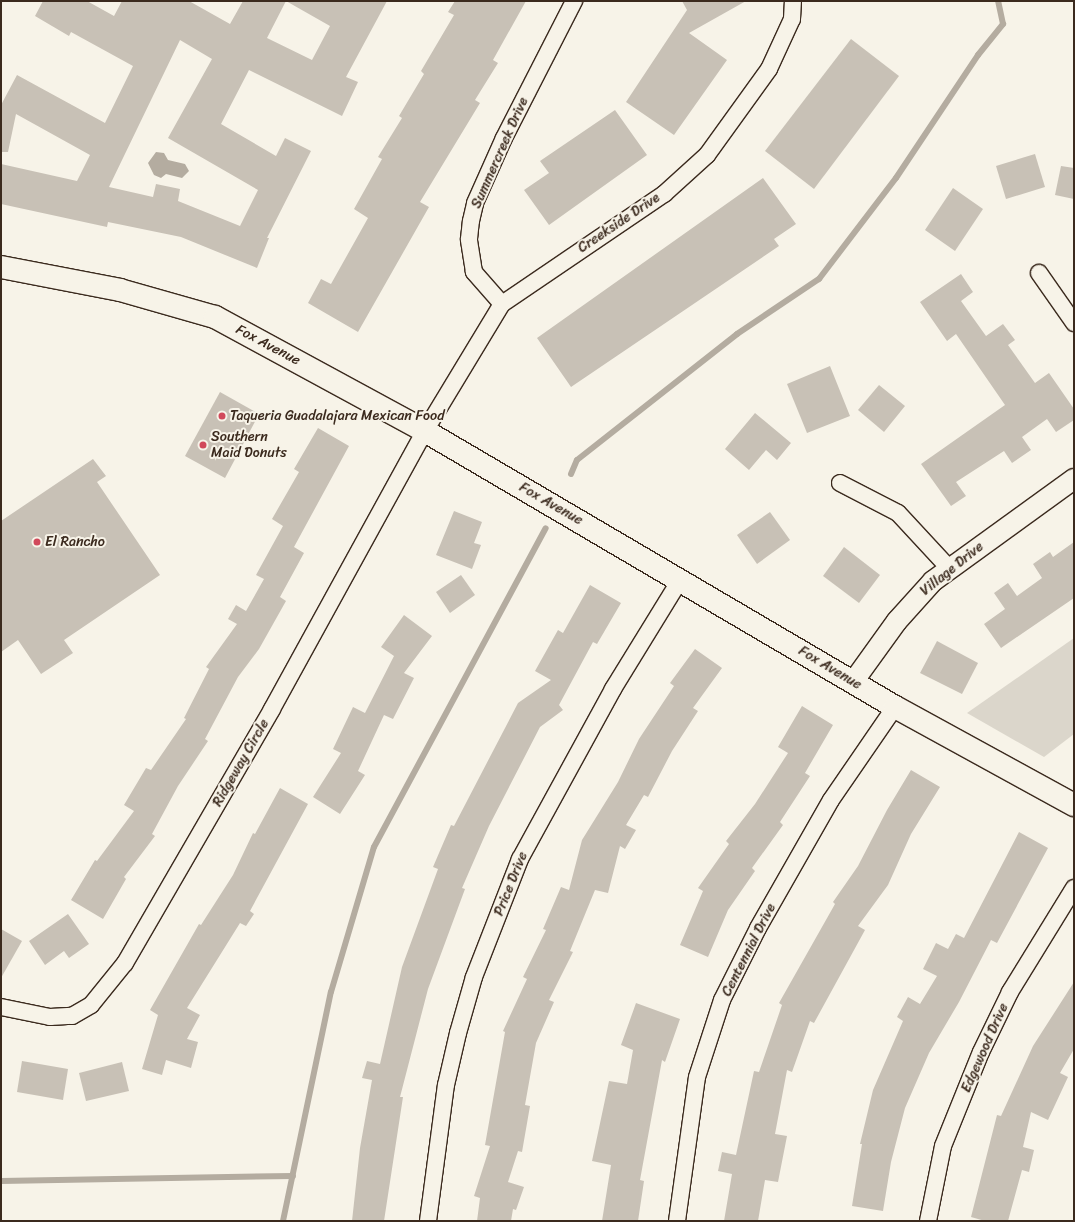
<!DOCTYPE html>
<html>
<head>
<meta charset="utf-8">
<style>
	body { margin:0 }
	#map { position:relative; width:1075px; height:1222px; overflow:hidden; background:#f7f3e8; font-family:Sriracha,sans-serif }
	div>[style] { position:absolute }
	.green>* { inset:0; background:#dbd6cb }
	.water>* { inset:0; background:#b4aca0 }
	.stream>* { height:6px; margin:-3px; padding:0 3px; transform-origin:3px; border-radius:3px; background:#b4aca0 }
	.building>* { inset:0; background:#c8c1b6 }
	.roads { filter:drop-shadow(1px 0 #3b2a1e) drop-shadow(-1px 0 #3b2a1e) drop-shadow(0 1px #3b2a1e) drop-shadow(0 -1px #3b2a1e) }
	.minor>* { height:16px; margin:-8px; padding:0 8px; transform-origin:8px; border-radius:8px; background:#f7f3e8 }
	.tertiary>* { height:20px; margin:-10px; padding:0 10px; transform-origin:10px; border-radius:10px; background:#f7f3e8 }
	.secondary>* { height:22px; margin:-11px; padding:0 11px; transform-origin:11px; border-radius:11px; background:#f7f3e8 }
	.dots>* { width:11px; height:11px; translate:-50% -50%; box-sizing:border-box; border:2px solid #f7f3e8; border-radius:50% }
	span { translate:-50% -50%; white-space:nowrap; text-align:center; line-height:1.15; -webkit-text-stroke:4px #f7f3e8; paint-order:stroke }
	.street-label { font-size:14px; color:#3b2a1e }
	.poi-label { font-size:14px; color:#3b2a1e }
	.left { translate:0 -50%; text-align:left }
	.frame { position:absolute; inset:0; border:2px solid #3b2a1e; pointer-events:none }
</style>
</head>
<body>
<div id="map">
	<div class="green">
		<div style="clip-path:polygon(1074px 638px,1074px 734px,1044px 757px,967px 713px)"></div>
	</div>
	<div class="water">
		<div style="clip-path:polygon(156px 152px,164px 153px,168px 160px,185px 164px,189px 171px,182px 178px,166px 174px,161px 178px,154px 175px,148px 163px)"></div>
	</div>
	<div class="stream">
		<div style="left:571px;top:474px;width:15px;rotate:-67deg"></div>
		<div style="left:577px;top:460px;width:204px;rotate:-38.2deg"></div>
		<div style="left:737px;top:334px;width:99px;rotate:-33.9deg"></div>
		<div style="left:819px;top:279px;width:127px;rotate:-52.7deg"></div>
		<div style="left:896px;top:178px;width:148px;rotate:-56.3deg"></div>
		<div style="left:978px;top:55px;width:40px;rotate:-51deg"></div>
		<div style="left:1003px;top:24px;width:24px;rotate:-102deg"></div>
		<div style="left:1px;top:1181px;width:292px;rotate:-1deg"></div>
		<div style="left:283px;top:1221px;width:234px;rotate:-78.2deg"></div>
		<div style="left:331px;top:992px;width:151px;rotate:-73.5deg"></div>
		<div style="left:374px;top:847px;width:362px;rotate:-61.7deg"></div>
	</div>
	<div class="building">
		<div style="clip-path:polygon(evenodd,43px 1px,87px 1px,114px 16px,122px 1px,189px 1px,230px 24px,243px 1px,286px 1px,267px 38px,312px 60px,330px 26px,286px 1px,387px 1px,346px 77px,358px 82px,342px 116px,249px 70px,221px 124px,276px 156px,285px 138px,311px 151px,267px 238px,269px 238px,257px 268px,181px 237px,108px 222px,107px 227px,1px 204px,1px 164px,77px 181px,90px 155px,16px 114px,8px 152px,1px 152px,1px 105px,17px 75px,105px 123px,133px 66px,71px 32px,69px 36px,35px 16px,43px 1px,180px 40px,212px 59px,168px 138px,258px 190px,240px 226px,178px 201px,180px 189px,156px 184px,153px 197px,109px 187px,180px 40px)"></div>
		<div style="clip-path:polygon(455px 1px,526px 1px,493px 60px,498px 63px,475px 100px,480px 103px,420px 202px,429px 207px,358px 332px,308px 303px,321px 279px,331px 284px,368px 218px,354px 209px,382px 159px,378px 157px,402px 118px,399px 116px,424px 74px,421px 71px,454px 15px,448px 12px)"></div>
		<div style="clip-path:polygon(682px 1px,746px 1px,689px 33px,727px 60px,674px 135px,626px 102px,687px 10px)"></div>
		<div style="clip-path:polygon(851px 39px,899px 76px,814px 189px,765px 151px)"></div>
		<div style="clip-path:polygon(615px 110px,647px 155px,549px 225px,524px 190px,549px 173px,540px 161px)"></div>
		<div style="clip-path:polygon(1035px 154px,1045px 187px,1006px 199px,996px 166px)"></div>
		<div style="clip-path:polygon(1061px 166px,1074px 168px,1074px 199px,1055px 195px)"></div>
		<div style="clip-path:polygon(763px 178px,796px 224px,774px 239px,779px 246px,571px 387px,537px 338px)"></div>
		<div style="clip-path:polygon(953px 188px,983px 209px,955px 251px,925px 230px)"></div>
		<div style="clip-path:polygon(961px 274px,973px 292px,961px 301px,986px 336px,1003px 324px,1015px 340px,1008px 345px,1035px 383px,1049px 373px,1074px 409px,1074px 420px,1056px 432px,1047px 419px,1022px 437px,1031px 450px,1012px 463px,1004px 451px,956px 482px,966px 496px,951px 506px,921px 464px,1005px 405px,956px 334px,947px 341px,920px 302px)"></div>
		<div style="clip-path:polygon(830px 366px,850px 416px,807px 433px,787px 384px)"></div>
		<div style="clip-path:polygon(879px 385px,905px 406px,884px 432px,858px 410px)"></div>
		<div style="clip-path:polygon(220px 392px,259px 414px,225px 478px,185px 456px)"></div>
		<div style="clip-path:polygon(755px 413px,791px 443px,777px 460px,766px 450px,749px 470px,725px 449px)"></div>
		<div style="clip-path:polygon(318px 428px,349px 446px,294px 547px,304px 553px,280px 597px,286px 601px,259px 649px,238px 677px,205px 739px,208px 741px,178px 786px,152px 834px,155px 836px,124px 877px,126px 879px,103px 919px,71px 900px,95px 860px,97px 861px,134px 811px,124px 805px,146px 768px,151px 770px,186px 719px,184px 718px,209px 669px,206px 667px,237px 624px,228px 619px,236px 605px,246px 611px,264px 579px,256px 575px,283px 526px,272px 519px,299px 472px,294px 469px)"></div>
		<div style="clip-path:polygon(93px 459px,106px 476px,97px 482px,160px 575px,64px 640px,73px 653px,41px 674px,18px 640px,1px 652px,1px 521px)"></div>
		<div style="clip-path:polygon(454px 511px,482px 522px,474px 543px,481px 545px,472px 569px,436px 555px)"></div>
		<div style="clip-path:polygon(770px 512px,790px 540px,757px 564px,737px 535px)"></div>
		<div style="clip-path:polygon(1074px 542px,1074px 598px,1001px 648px,984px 624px,1005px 609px,994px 593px,1008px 583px,1017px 596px,1042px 578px,1033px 564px,1050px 552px,1053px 557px)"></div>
		<div style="clip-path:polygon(844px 547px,880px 575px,859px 603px,823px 576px)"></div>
		<div style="clip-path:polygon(461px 575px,475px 595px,450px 613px,436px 592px)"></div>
		<div style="clip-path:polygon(590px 585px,621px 603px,597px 644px,593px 642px,559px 705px,563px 710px,540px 727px,489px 826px,462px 888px,465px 889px,428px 989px,400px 1097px,403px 1097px,384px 1221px,352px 1221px,360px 1148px,372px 1080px,362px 1078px,367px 1061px,380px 1064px,402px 967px,438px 869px,433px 867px,451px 825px,454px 826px,518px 703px,551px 680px,535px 671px,558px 630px,563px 633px)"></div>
		<div style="clip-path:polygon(404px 615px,432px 636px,404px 673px,414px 678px,393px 719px,384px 715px,358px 771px,365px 775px,340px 814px,313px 797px,341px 753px,333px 749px,353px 707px,365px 713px,394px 656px,381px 647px)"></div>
		<div style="clip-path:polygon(937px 641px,978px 663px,962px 694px,920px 673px)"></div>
		<div style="clip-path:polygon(695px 649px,722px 668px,693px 708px,698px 711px,672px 751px,648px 797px,644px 795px,626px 825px,636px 830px,625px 849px,620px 846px,608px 893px,595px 890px,570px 951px,573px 952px,549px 1000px,554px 1002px,536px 1043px,525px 1105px,530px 1106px,522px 1152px,518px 1151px,508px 1182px,524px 1187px,516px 1210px,513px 1209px,511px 1221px,477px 1221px,480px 1198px,474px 1196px,490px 1146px,485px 1145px,505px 1032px,503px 1031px,527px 979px,523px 977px,546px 930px,543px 929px,561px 887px,569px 890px,582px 840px,618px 782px,639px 739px,674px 686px,670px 683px)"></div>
		<div style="clip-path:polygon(802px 706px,833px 725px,805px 773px,810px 776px,780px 822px,783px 825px,752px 868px,755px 871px,728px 910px,708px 957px,680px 945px,703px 891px,698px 888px,729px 844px,726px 841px,755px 804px,788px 753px,778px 747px)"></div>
		<div style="clip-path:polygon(911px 770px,940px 787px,911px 834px,888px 885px,858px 926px,865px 930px,814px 1023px,810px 1021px,792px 1072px,787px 1070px,775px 1134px,787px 1136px,778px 1182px,765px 1180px,758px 1221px,724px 1221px,732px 1174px,718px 1171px,722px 1152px,736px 1155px,754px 1071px,759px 1072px,782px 1005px,779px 1003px,835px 904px,833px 902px,858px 866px,887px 810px)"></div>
		<div style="clip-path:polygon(280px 788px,308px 804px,250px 911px,254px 914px,246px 926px,240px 923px,187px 1008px,200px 1015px,187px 1039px,198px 1042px,191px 1068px,166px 1060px,162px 1075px,142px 1069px,158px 1015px,150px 1010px,199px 924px,201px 925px,233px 875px,253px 833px,255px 834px)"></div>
		<div style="clip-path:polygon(1019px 832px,1048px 848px,997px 943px,991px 940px,959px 1002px,929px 1053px,905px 1108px,891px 1162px,883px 1211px,852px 1206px,862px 1144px,860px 1144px,873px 1090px,903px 1021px,897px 1017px,908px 997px,920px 1004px,937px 976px,923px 969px,936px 943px,948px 949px,956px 934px,964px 938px)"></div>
		<div style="clip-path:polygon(68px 914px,89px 944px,69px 958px,64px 951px,45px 965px,29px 941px)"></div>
		<div style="clip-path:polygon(1px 929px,22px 941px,1px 978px)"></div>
		<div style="clip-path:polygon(1074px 982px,1074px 1049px,1060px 1073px,1068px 1077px,1048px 1120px,1031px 1112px,1023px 1147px,1034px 1150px,1029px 1172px,1022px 1170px,1008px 1221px,985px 1221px,971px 1217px,997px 1115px,1001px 1116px,1033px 1046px)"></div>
		<div style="clip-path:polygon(636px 1003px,680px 1019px,665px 1062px,662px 1060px,640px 1180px,644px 1181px,638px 1221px,602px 1221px,611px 1165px,592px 1161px,609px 1081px,627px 1084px,633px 1050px,621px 1045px)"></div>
		<div style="clip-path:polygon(22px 1061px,68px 1069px,63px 1100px,17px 1092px)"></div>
		<div style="clip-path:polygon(122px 1062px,129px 1091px,86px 1101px,79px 1073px)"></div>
	</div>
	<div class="roads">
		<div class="minor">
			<div style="left:1039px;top:273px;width:61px;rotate:55deg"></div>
			<div style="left:502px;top:304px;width:43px;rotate:-131.2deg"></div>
			<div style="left:474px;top:272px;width:33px;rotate:-99deg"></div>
			<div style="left:469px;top:239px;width:18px;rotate:-84deg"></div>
			<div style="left:471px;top:221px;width:18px;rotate:-77deg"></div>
			<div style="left:475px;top:203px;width:71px;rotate:-66deg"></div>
			<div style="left:504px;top:138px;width:154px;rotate:-62.9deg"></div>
			<div style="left:840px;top:483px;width:65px;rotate:27.3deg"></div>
			<div style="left:898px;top:513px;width:75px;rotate:47.2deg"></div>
			<div style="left:1px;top:1007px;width:50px;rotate:11.5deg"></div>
			<div style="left:50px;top:1017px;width:22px;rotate:-3deg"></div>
			<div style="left:72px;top:1016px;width:22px;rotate:-30deg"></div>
			<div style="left:91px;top:1005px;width:54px;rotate:-51deg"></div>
			<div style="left:125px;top:963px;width:293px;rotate:-59.9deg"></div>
			<div style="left:272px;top:709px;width:317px;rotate:-61.2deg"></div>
			<div style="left:425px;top:431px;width:149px;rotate:-58.8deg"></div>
			<div style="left:502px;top:304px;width:196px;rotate:-34.2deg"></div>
			<div style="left:664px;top:194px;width:58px;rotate:-42.2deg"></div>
			<div style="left:707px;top:155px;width:106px;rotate:-54.2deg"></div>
			<div style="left:769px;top:69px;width:55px;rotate:-65.3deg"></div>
			<div style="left:792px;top:19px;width:18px;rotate:-87deg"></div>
			<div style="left:428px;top:1221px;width:137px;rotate:-82.5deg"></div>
			<div style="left:446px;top:1085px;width:53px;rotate:-77deg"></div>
			<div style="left:458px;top:1033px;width:58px;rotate:-74.1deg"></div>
			<div style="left:474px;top:977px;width:127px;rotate:-68.7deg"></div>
			<div style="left:520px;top:859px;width:194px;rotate:-61.3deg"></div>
			<div style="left:613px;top:689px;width:128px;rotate:-58.4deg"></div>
			<div style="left:677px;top:1221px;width:145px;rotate:-82.1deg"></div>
			<div style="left:697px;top:1077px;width:81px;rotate:-72deg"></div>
			<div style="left:722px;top:1000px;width:80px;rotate:-63.4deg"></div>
			<div style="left:758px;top:928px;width:147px;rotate:-60.3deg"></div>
			<div style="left:831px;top:800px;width:113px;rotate:-55.5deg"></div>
			<div style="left:928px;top:1221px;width:76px;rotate:-78.7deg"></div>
			<div style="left:943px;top:1146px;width:101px;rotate:-68deg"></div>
			<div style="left:981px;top:1052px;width:67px;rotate:-64.2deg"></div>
			<div style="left:1010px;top:992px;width:122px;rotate:-58.4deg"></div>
		</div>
		<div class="tertiary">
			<div style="left:853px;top:682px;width:75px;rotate:-54.2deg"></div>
			<div style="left:897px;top:621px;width:54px;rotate:-48deg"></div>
			<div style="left:933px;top:581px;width:174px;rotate:-35.9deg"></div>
		</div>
		<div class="secondary">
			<div style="left:1px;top:267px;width:121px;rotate:10.9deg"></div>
			<div style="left:120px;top:290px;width:99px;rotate:15.9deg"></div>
			<div style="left:215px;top:317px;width:239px;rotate:28.5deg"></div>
			<div style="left:425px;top:431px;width:545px;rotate:30.42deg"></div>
			<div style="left:895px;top:707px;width:204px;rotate:28.7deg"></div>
		</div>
	</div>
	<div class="dots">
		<div style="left:222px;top:416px;background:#d1495b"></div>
		<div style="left:203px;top:445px;background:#d1495b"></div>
		<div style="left:37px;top:542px;background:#d1495b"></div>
	</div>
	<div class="street-label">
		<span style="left:500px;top:153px;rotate:-66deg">Summercreek Drive</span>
		<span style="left:619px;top:223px;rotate:-34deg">Creekside Drive</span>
		<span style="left:268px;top:345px;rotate:28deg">Fox Avenue</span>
		<span style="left:551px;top:504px;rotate:30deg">Fox Avenue</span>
		<span style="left:952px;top:569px;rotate:-39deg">Village Drive</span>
		<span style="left:830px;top:668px;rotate:31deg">Fox Avenue</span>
		<span style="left:241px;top:763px;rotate:-60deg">Ridgeway Circle</span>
		<span style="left:511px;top:884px;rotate:-68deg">Price Drive</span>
		<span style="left:749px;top:950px;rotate:-63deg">Centennial Drive</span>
		<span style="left:985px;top:1048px;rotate:-66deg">Edgewood Drive</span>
	</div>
	<div class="poi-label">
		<span class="left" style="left:230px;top:416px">Taqueria Guadalajara Mexican Food</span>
		<span class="left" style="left:211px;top:445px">Southern<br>Maid Donuts</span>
		<span class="left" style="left:45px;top:542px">El Rancho</span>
	</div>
	<div class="frame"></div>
</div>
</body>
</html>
